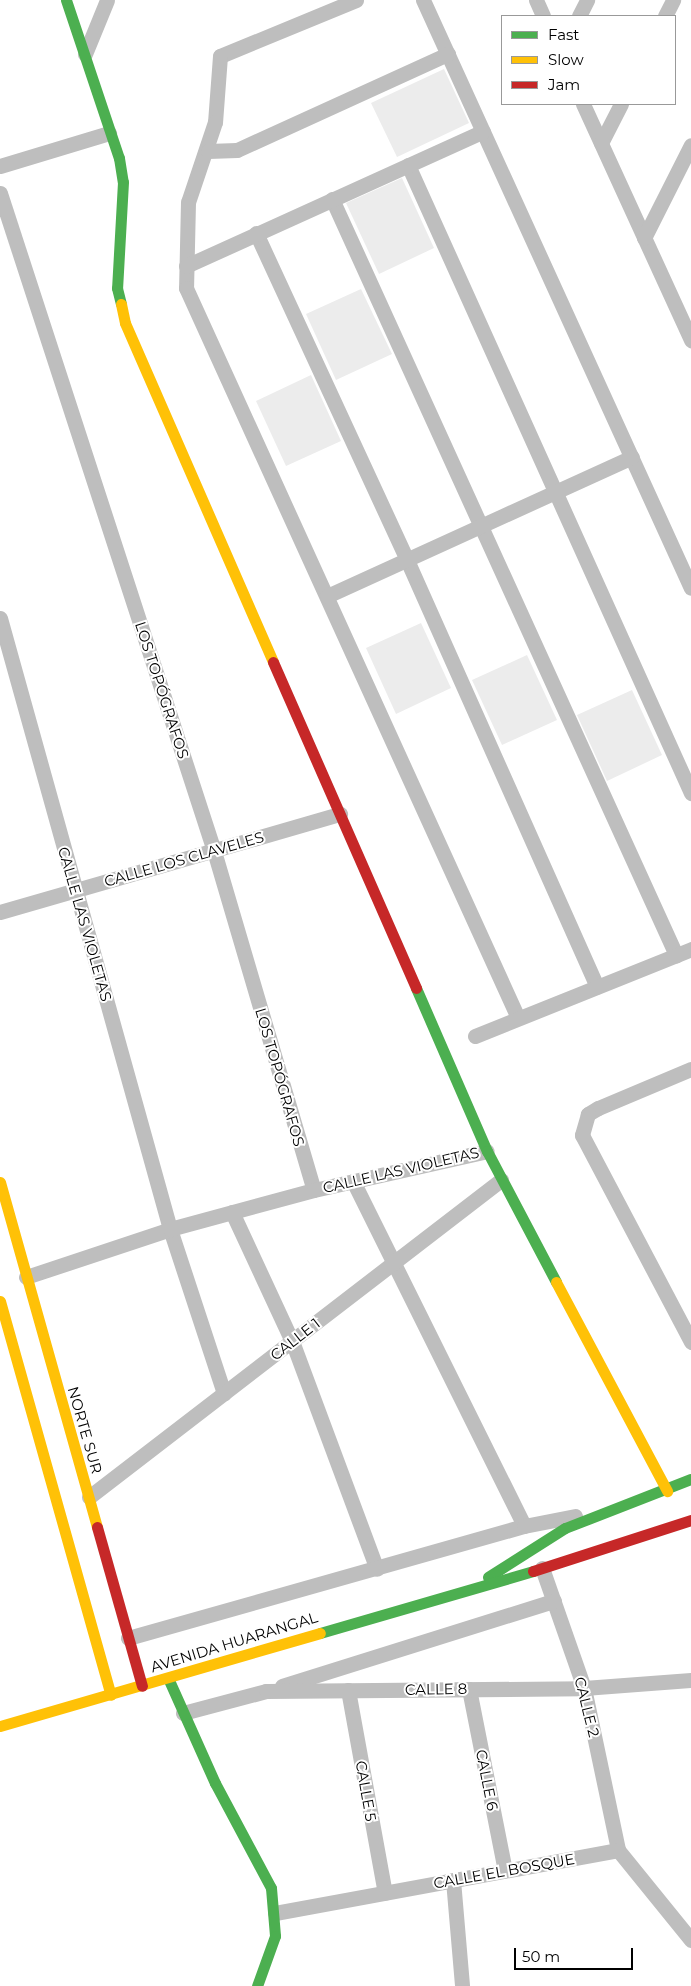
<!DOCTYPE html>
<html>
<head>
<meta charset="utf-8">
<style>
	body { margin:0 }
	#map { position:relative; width:691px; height:1986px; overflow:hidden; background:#fff; font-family:Montserrat,sans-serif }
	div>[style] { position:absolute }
	.green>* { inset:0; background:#ececec }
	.street>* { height:15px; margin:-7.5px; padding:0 7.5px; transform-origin:7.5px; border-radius:7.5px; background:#bebebe }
	.fast>* { height:11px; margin:-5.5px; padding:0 5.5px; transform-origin:5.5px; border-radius:5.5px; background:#4caf50 }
	.slow>* { height:11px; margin:-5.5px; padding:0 5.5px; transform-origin:5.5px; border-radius:5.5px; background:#ffc107 }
	.jam>* { height:11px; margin:-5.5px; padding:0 5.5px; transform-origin:5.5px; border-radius:5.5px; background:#c62828 }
	span { translate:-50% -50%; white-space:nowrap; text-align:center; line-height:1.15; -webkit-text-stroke:4px #fff; paint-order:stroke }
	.street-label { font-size:15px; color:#000 }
	.legend { position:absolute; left:501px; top:15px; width:175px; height:90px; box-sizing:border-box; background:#fff; border:1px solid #999; margin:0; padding:6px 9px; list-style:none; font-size:15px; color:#000 }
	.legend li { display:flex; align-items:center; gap:10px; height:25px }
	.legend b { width:25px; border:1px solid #999 }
	.scale { position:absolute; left:514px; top:1948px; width:119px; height:22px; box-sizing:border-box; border:2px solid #000; border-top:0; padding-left:6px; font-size:15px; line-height:18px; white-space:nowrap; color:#000; -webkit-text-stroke:4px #fff; paint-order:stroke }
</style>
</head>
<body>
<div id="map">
	<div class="green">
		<div style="clip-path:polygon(444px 69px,469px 123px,397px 157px,371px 103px)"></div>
		<div style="clip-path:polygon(402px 178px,434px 248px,379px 274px,346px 203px)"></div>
		<div style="clip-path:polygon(361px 289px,392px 354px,336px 380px,306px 314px)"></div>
		<div style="clip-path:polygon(311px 375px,341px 441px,286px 466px,256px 401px)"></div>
		<div style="clip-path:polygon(421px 623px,451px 688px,396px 714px,366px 648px)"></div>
		<div style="clip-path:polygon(527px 655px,557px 720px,502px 745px,472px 680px)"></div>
		<div style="clip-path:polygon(632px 690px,662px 755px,607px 781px,577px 715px)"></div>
	</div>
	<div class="street">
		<div style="left:356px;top:0;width:147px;rotate:157.6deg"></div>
		<div style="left:220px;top:56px;width:66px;rotate:94.3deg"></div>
		<div style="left:215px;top:122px;width:84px;rotate:108.6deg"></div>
		<div style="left:188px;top:202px;width:86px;rotate:91.3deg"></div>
		<div style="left:186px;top:288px;width:802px;rotate:65.54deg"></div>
		<div style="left:423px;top:0;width:646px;rotate:65.5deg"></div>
		<div style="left:536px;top:0;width:17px;rotate:66deg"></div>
		<div style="left:579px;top:16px;width:18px;rotate:-63deg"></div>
		<div style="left:665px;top:16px;width:18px;rotate:-63deg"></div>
		<div style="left:85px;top:54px;width:58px;rotate:-67.8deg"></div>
		<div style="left:583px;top:104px;width:260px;rotate:65.4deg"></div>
		<div style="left:601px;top:143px;width:44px;rotate:-62.9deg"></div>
		<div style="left:208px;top:151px;width:29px;rotate:-2deg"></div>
		<div style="left:237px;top:150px;width:232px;rotate:-24.5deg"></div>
		<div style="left:408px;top:165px;width:689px;rotate:65.74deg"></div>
		<div style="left:0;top:166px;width:114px;rotate:-16.8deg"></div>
		<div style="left:0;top:193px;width:692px;rotate:71.98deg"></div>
		<div style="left:214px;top:851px;width:353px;rotate:73.6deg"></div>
		<div style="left:332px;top:199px;width:831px;rotate:65.53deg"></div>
		<div style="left:256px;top:233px;width:360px;rotate:65.2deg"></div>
		<div style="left:407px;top:560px;width:467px;rotate:66deg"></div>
		<div style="left:644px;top:238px;width:104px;rotate:-63.2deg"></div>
		<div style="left:186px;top:266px;width:326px;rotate:-24.4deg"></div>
		<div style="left:327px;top:596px;width:335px;rotate:-24.5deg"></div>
		<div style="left:0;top:618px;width:634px;rotate:74.45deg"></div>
		<div style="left:170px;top:1229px;width:173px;rotate:71.8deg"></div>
		<div style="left:0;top:912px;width:354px;rotate:-16.1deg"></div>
		<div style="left:475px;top:1036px;width:233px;rotate:-21.9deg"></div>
		<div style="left:691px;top:1069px;width:101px;rotate:157.2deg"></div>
		<div style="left:598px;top:1108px;width:12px;rotate:149deg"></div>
		<div style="left:588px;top:1114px;width:22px;rotate:106deg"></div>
		<div style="left:582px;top:1135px;width:234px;rotate:62.2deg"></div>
		<div style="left:353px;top:1181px;width:385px;rotate:63.6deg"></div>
		<div style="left:232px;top:1212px;width:142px;rotate:65.1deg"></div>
		<div style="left:292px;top:1341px;width:243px;rotate:69.6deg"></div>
		<div style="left:26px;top:1277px;width:152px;rotate:-18.4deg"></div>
		<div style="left:170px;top:1229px;width:149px;rotate:-15.2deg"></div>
		<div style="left:314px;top:1190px;width:177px;rotate:-12.7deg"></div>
		<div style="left:89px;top:1497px;width:520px;rotate:-37.58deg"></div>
		<div style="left:542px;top:1568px;width:127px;rotate:70.7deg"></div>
		<div style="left:584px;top:1688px;width:166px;rotate:78.1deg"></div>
		<div style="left:618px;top:1850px;width:116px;rotate:51deg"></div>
		<div style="left:128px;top:1638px;width:412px;rotate:-15.8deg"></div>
		<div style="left:524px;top:1526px;width:52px;rotate:-11.1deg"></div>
		<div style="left:282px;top:1686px;width:285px;rotate:-17.4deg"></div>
		<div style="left:469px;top:1689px;width:185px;rotate:78.8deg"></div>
		<div style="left:348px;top:1690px;width:206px;rotate:79.7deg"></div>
		<div style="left:183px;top:1713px;width:86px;rotate:-14.8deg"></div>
		<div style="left:266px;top:1691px;width:318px;rotate:-0.5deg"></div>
		<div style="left:584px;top:1688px;width:107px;rotate:-4.3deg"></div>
		<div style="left:453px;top:1880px;width:106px;rotate:85.1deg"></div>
		<div style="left:275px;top:1913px;width:349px;rotate:-10.4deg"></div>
	</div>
	<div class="fast">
		<div style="left:66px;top:0;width:167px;rotate:71.5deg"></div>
		<div style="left:119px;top:158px;width:24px;rotate:81deg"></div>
		<div style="left:123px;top:182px;width:106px;rotate:93.2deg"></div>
		<div style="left:117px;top:288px;width:16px;rotate:76deg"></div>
		<div style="left:416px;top:988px;width:178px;rotate:66.5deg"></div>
		<div style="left:487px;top:1151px;width:148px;rotate:62.2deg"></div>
		<div style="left:488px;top:1577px;width:91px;rotate:-32.5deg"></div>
		<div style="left:565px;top:1528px;width:135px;rotate:-21.3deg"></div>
		<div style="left:320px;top:1633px;width:222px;rotate:-16.2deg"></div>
		<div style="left:168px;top:1678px;width:115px;rotate:65.9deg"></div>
		<div style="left:215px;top:1783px;width:119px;rotate:61.9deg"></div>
		<div style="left:271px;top:1888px;width:48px;rotate:85.2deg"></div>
		<div style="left:275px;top:1936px;width:53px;rotate:109.8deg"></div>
	</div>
	<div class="slow">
		<div style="left:121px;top:304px;width:19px;rotate:78deg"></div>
		<div style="left:125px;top:323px;width:370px;rotate:66.4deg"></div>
		<div style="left:0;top:1182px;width:358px;rotate:74.3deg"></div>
		<div style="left:556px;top:1282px;width:237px;rotate:62deg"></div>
		<div style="left:0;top:1301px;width:409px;rotate:74.3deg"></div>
		<div style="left:0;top:1726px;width:333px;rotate:-16.2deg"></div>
	</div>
	<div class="jam">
		<div style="left:273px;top:662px;width:356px;rotate:66.3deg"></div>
		<div style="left:97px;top:1527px;width:165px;rotate:74.2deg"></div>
		<div style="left:533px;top:1571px;width:166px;rotate:-17.9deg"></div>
	</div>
	<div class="street-label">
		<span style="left:162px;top:690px;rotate:72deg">LOS TOPÓGRAFOS</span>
		<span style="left:184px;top:859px;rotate:-16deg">CALLE LOS CLAVELES</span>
		<span style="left:85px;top:924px;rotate:74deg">CALLE LAS VIOLETAS</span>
		<span style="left:280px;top:1077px;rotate:74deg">LOS TOPÓGRAFOS</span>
		<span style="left:401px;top:1170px;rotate:-13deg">CALLE LAS VIOLETAS</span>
		<span style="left:295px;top:1339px;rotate:-38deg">CALLE 1</span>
		<span style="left:85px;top:1430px;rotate:74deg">NORTE SUR</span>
		<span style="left:234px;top:1642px;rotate:-17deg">AVENIDA HUARANGAL</span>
		<span style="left:436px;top:1689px;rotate:-1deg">CALLE 8</span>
		<span style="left:587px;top:1707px;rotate:76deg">CALLE 2</span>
		<span style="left:487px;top:1780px;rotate:79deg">CALLE 6</span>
		<span style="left:366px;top:1791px;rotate:80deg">CALLE 5</span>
		<span style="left:504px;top:1871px;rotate:-10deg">CALLE EL BOSQUE</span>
	</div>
	<ul class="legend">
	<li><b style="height:6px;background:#4caf50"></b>Fast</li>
	<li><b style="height:6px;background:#ffc107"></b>Slow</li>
	<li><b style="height:6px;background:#c62828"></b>Jam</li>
	</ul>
	<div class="scale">50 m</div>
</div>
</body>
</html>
